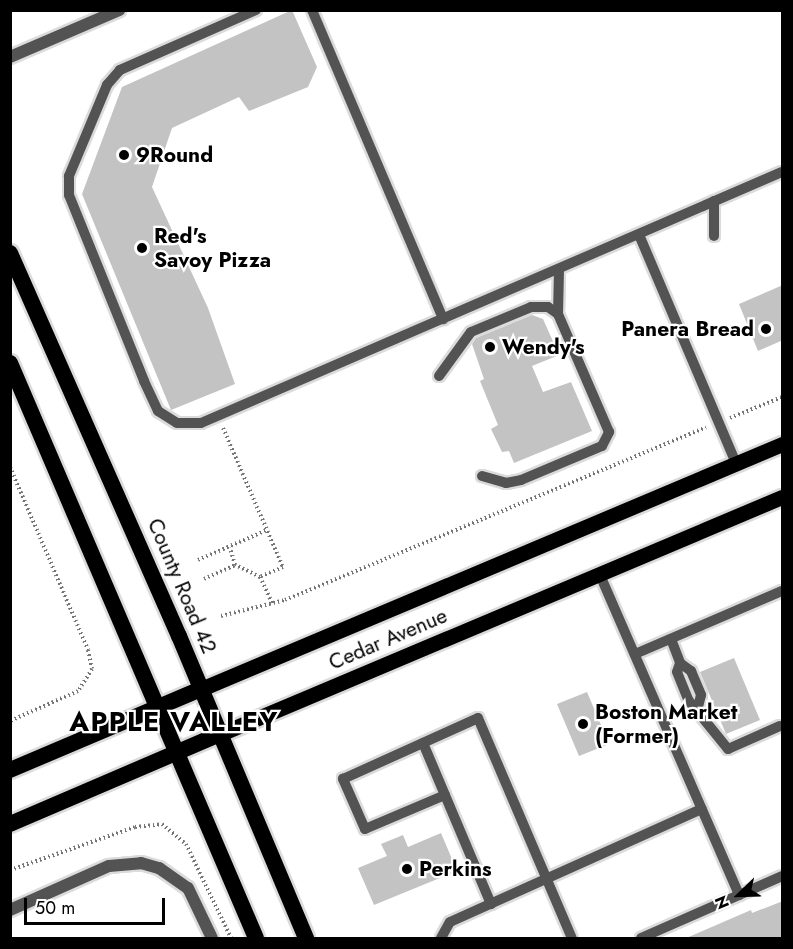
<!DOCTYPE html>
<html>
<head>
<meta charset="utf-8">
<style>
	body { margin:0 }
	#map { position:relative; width:793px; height:949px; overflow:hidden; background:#fff; font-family:Jost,sans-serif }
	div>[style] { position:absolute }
	.building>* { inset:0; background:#c3c3c3 }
	.path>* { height:4px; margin-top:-2px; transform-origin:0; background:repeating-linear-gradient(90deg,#757575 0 1.5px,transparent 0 4.5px) }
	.roads { filter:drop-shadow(2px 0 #dbdbdb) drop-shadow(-2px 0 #dbdbdb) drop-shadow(0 2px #dbdbdb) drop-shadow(0 -2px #dbdbdb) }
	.service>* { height:10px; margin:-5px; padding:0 5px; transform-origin:5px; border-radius:5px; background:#535353 }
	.minor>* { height:12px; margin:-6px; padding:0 6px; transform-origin:6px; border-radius:6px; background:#535353 }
	.primary>* { height:15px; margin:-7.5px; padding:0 7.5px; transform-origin:7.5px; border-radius:7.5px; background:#000 }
	.trunk>* { height:16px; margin:-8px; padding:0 8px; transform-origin:8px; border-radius:8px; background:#000 }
	.dots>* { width:16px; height:16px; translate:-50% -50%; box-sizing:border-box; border:3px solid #fff; border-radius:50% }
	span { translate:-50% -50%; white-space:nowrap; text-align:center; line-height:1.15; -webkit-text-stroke:4.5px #fff; paint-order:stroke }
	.poi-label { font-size:21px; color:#000; font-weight:700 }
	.left { translate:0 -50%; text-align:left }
	.right { translate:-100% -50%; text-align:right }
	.street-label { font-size:21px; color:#000 }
	.district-label { font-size:27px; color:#000; font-weight:700; letter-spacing:1.5px }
	.frame { position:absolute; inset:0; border:12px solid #000; pointer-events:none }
	.north { position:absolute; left:709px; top:865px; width:60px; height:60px; -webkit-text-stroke:4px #fff; paint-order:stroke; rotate:247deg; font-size:16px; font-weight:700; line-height:24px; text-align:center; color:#000 }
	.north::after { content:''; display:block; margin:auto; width:21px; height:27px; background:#000; clip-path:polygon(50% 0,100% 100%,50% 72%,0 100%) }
	.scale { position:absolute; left:24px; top:898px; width:141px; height:27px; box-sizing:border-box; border:3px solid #000; border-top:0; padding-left:8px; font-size:18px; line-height:21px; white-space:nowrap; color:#000; -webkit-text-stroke:4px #fff; paint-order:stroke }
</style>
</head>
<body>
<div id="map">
	<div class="building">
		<div style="clip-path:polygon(292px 10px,317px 67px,308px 87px,249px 111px,239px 97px,172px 128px,152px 187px,208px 308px,235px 384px,171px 410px,82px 194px,122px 87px)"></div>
		<div style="clip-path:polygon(783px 285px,783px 340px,758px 351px,739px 304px)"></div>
		<div style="clip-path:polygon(532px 315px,543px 319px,559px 355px,532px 366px,543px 392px,571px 382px,592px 431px,514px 463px,509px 451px,502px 452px,491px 429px,498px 425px,480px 381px,484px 379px,472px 344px,476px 338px)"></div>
		<div style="clip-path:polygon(734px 658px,760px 720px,726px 734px,700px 672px)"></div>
		<div style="clip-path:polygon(587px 692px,609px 744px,579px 756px,557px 704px)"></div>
		<div style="clip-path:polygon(441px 833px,457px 871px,374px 905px,358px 868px,387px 856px,381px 844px,403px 835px,408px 847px)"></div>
		<div style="clip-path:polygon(783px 901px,783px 939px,684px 939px,751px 910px,752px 913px)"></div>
	</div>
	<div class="path">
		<div style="left:730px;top:418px;width:56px;rotate:-22deg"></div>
		<div style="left:223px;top:428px;width:151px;rotate:66.7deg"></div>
		<div style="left:283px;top:567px;width:25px;rotate:157deg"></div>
		<div style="left:260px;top:577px;width:28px;rotate:-154deg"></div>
		<div style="left:235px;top:565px;width:18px;rotate:-106deg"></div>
		<div style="left:10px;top:467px;width:199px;rotate:66.9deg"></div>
		<div style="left:88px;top:650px;width:19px;rotate:78deg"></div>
		<div style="left:92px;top:669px;width:26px;rotate:122deg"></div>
		<div style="left:78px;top:691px;width:74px;rotate:156.2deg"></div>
		<div style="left:198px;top:560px;width:75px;rotate:-23.5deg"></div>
		<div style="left:260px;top:577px;width:31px;rotate:65deg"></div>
		<div style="left:204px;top:579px;width:34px;rotate:-24deg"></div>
		<div style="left:221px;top:616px;width:66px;rotate:-14deg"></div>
		<div style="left:285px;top:600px;width:455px;rotate:-22.3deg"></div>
		<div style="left:10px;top:870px;width:132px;rotate:-19deg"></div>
		<div style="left:135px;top:827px;width:27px;rotate:-6deg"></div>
		<div style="left:162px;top:824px;width:31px;rotate:40deg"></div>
		<div style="left:186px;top:844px;width:104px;rotate:64.4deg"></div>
	</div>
	<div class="roads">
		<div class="service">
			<div style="left:256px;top:10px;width:149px;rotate:156.2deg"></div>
			<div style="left:120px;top:70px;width:20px;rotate:131deg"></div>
			<div style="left:107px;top:85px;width:99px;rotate:112.7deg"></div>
			<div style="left:69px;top:176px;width:19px;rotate:90deg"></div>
			<div style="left:69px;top:195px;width:201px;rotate:68deg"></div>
			<div style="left:144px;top:381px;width:33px;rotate:65deg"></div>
			<div style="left:158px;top:411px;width:22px;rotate:32deg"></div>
			<div style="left:177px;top:423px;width:24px"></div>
			<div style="left:201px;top:423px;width:633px;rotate:-23.37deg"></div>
			<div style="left:312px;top:10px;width:336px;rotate:67deg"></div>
			<div style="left:714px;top:201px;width:35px;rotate:90deg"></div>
			<div style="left:640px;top:237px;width:246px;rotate:67deg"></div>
			<div style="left:439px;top:376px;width:54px;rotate:-54deg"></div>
			<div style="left:471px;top:332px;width:65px;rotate:-22.6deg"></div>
			<div style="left:531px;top:307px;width:17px"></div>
			<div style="left:548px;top:307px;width:12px;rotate:35deg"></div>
			<div style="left:482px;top:476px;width:25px;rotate:16deg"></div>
			<div style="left:506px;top:483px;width:15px;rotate:-11deg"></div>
			<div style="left:521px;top:480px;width:88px;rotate:-22.8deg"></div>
			<div style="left:602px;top:446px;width:16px;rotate:-63deg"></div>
			<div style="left:609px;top:432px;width:129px;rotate:-113.4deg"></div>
			<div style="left:558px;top:314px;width:44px;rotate:-88.7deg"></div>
			<div style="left:600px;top:575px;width:349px;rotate:66.5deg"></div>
			<div style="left:671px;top:639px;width:26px;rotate:69deg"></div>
			<div style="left:680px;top:663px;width:9px;rotate:108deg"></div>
			<div style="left:677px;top:672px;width:31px;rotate:68deg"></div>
			<div style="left:689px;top:701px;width:62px;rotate:50.9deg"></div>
			<div style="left:728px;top:749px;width:57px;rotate:-23.9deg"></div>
			<div style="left:635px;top:654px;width:160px;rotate:-23.2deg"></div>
			<div style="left:680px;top:663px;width:14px;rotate:36deg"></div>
			<div style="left:691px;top:671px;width:26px;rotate:67deg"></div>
			<div style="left:701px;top:695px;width:12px;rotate:104deg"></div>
			<div style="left:423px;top:743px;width:175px;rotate:67.1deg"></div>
			<div style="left:445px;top:795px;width:87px;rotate:157deg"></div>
			<div style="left:365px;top:829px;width:55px;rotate:-113.7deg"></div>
			<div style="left:343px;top:779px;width:148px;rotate:-24.3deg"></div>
			<div style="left:478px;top:718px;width:239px;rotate:66.9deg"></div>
			<div style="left:441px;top:938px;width:18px;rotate:-61deg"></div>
			<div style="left:450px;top:922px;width:276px;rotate:-24.2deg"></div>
			<div style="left:641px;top:938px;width:154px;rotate:-23.7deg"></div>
		</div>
		<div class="minor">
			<div style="left:10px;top:57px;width:119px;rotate:-23.3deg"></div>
			<div style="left:10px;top:910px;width:108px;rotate:-24deg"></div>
			<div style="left:109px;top:866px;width:32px;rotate:-5deg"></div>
			<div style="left:141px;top:863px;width:19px;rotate:16deg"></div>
			<div style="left:159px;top:868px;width:35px;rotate:35deg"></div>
			<div style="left:188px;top:888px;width:55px;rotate:64.4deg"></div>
		</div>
		<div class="primary">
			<div style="left:201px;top:689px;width:631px;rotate:-22.86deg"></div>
			<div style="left:220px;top:734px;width:610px;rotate:-22.87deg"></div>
		</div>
		<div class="trunk">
			<div style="left:10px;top:253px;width:419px;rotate:66.2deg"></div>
			<div style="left:179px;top:636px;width:328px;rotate:67.2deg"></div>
			<div style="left:10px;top:363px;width:625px;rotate:66.84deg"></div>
			<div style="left:10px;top:770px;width:207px;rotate:-23deg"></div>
			<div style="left:10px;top:824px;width:228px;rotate:-23.2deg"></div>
		</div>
	</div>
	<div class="dots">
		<div style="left:124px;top:155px;background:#000"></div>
		<div style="left:142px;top:248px;background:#000"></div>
		<div style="left:766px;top:329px;background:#000"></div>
		<div style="left:490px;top:347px;background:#000"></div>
		<div style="left:583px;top:724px;background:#000"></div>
		<div style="left:407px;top:869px;background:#000"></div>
	</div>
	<div class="poi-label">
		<span class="left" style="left:136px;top:155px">9Round</span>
		<span class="left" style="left:154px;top:248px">Red's<br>Savoy Pizza</span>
		<span class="right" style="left:754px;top:329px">Panera Bread</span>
		<span class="left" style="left:502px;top:347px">Wendy's</span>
		<span class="left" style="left:595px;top:724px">Boston Market<br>(Former)</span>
		<span class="left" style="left:419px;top:869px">Perkins</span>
	</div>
	<div class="street-label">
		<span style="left:182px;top:586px;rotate:67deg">County Road 42</span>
		<span style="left:388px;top:639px;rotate:-23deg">Cedar Avenue</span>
	</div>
	<div class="district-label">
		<span style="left:174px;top:722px">APPLE VALLEY</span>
	</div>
	<div class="frame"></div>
	<div class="north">N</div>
	<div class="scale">50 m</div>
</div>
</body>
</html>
